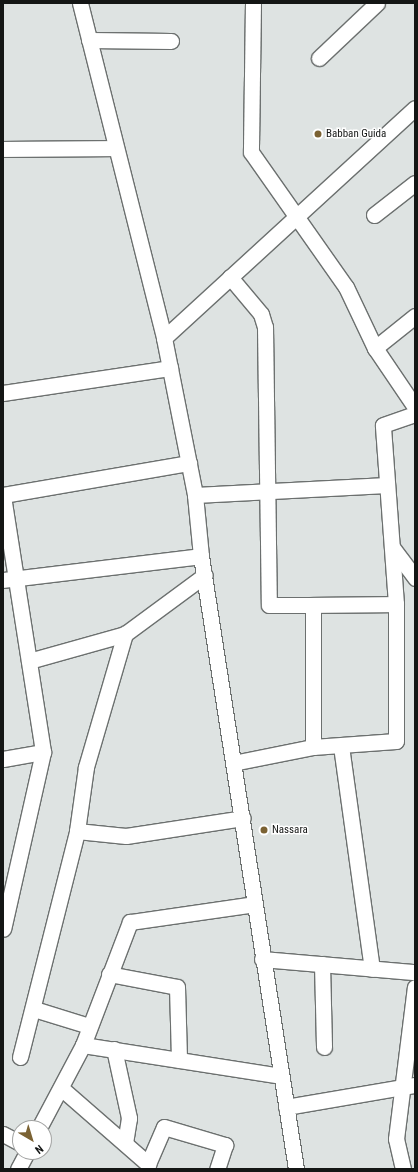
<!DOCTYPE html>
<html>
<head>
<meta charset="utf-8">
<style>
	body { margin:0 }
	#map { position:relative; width:418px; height:1172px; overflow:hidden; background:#dee3e2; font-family:"Roboto Condensed",sans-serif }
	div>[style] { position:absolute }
	.roads { filter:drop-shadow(1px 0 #6c706f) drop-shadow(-1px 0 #6c706f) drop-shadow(0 1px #6c706f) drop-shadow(0 -1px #6c706f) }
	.minor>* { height:15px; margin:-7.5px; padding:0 7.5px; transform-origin:7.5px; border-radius:7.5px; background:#fff }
	.dots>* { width:11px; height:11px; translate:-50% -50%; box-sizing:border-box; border:2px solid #fff; border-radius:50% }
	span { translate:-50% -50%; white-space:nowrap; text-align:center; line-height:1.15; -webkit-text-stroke:3px #fff; paint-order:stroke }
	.poi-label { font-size:11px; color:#141615 }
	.left { translate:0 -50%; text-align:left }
	.frame { position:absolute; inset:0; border:4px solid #141615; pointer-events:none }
	.north { position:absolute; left:12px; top:1120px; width:40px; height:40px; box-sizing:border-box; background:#fff; border:1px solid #a1a2a1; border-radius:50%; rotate:142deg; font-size:11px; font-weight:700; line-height:16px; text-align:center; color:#141615 }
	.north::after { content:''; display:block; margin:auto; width:14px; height:18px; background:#7b6233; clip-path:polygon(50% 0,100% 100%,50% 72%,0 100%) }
</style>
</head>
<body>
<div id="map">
	<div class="roads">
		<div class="minor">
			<div style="left:80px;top:3px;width:345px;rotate:75.9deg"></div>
			<div style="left:164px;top:338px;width:160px;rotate:78.8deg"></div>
			<div style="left:195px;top:495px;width:61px;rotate:84.4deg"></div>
			<div style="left:201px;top:556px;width:620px;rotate:81.19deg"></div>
			<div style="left:253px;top:3px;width:149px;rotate:90.8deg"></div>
			<div style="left:251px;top:152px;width:165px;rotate:54.9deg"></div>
			<div style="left:346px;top:287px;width:68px;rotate:64.6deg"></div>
			<div style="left:375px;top:348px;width:71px;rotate:55.9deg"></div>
			<div style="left:89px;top:40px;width:82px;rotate:0.7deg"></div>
			<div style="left:319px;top:58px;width:80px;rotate:-43.5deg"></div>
			<div style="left:3px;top:149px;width:112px;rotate:-0.5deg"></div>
			<div style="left:374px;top:215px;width:52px;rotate:-38deg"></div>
			<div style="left:230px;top:277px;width:48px;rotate:50deg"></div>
			<div style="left:261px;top:314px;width:14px;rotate:73deg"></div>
			<div style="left:265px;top:327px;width:278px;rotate:89.2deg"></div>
			<div style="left:269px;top:605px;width:44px"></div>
			<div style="left:164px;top:338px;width:340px;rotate:-42.5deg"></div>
			<div style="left:375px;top:348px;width:51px;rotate:-38.7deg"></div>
			<div style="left:3px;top:393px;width:169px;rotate:-8.5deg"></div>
			<div style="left:3px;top:495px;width:189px;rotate:-9.8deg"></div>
			<div style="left:195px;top:495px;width:192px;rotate:-3deg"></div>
			<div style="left:3px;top:496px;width:259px;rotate:81.1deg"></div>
			<div style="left:43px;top:752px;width:181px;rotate:102.7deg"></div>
			<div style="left:392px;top:547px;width:39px;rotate:53deg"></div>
			<div style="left:3px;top:580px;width:199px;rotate:-6.9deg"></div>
			<div style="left:29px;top:661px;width:100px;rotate:-15.7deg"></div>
			<div style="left:125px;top:634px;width:99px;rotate:-36.4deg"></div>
			<div style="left:341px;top:746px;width:225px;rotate:82.1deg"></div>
			<div style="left:313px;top:747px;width:142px;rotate:-90deg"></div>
			<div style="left:313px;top:605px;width:83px;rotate:-0.7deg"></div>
			<div style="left:3px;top:759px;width:41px;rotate:-9.9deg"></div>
			<div style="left:233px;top:763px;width:82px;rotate:-11.3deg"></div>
			<div style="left:313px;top:747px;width:83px;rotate:-4.1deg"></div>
			<div style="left:396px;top:741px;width:137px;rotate:-90deg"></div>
			<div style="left:396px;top:604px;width:179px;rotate:-94.2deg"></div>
			<div style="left:383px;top:425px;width:34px;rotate:-19deg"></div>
			<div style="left:77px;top:831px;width:49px;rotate:5.8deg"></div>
			<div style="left:126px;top:836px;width:118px;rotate:-8.7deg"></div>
			<div style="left:262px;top:959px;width:154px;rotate:4.9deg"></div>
			<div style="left:322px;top:964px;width:83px;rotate:88.6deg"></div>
			<div style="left:109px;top:974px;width:69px;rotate:10.8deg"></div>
			<div style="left:177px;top:987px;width:73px;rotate:88.4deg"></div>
			<div style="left:34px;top:1009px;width:58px;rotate:17.2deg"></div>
			<div style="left:83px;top:1045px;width:200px;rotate:8.9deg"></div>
			<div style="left:114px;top:1049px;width:71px;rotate:77.7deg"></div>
			<div style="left:129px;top:1118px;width:25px;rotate:99deg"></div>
			<div style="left:20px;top:1057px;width:233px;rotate:-75.8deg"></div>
			<div style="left:77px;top:831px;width:65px;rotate:-82deg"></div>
			<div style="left:86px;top:767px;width:139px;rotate:-73.7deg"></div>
			<div style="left:61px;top:1088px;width:116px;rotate:41.1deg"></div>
			<div style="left:148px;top:1164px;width:40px;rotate:-66.6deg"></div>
			<div style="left:164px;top:1127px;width:64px;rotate:16.4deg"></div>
			<div style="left:225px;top:1145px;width:25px;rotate:108deg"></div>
			<div style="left:286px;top:1107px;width:131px;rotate:-9.7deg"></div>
			<div style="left:39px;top:1128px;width:94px;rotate:-62.1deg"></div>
			<div style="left:83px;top:1045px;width:132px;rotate:-69.1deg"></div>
			<div style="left:130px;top:922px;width:126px;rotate:-8.2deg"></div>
			<div style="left:3px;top:1134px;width:19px;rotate:28deg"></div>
			<div style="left:18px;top:1169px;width:19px;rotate:-62deg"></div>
			<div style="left:403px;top:1169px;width:31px;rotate:-103deg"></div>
			<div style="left:396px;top:1139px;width:153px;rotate:-82.9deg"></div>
		</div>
	</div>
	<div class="dots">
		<div style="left:318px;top:134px;background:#7b6233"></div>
		<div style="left:264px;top:830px;background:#7b6233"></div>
	</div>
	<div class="poi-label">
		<span class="left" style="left:326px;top:134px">Babban Guida</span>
		<span class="left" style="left:272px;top:830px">Nassara</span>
	</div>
	<div class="frame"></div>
	<div class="north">N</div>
</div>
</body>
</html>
